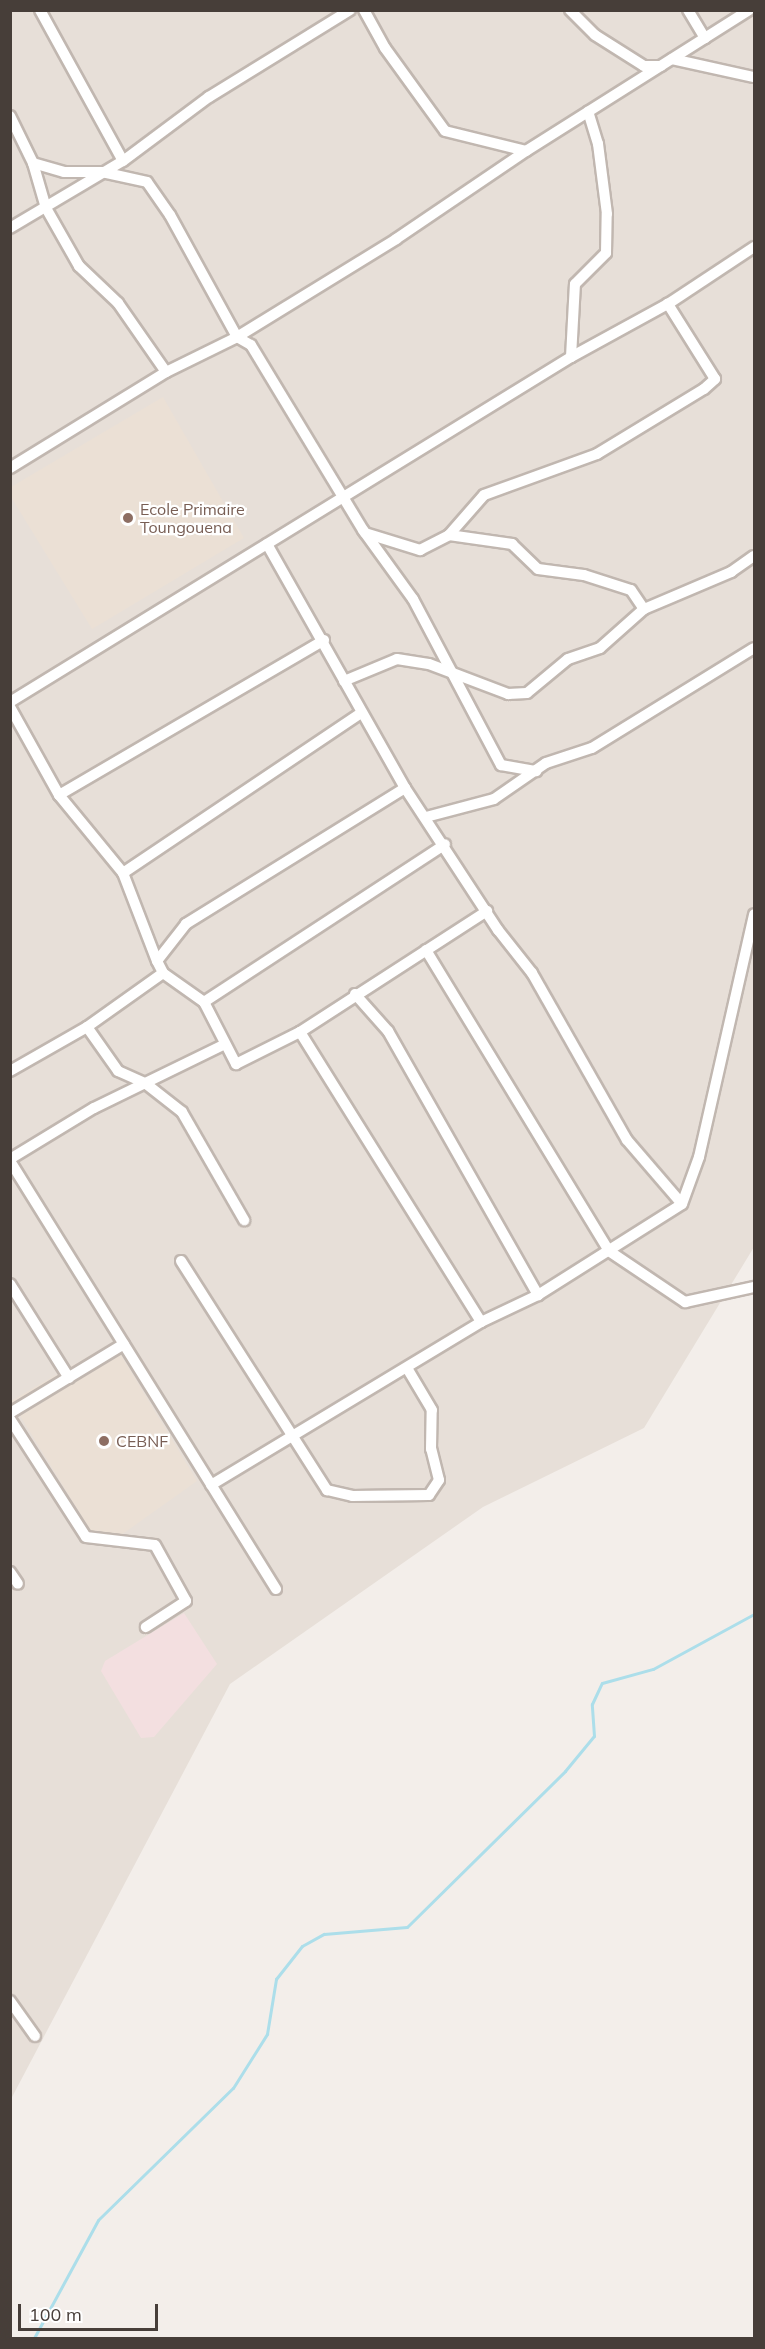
<!DOCTYPE html>
<html>
<head>
<meta charset="utf-8">
<style>
	body { margin:0 }
	#map { position:relative; width:765px; height:2349px; overflow:hidden; background:#f3eeea; font-family:Mulish,sans-serif }
	div>[style] { position:absolute }
	.residential>* { inset:0; background:#e7dfd8 }
	.education>* { inset:0; background:#ebe0d5 }
	.medical>* { inset:0; background:#f3dfe0 }
	.stream>* { height:3px; margin:-1.5px; padding:0 1.5px; transform-origin:1.5px; border-radius:1.5px; background:#acdeea }
	.roads { filter:drop-shadow(2px 0 #c1b7b0) drop-shadow(-2px 0 #c1b7b0) drop-shadow(0 2px #c1b7b0) drop-shadow(0 -2px #c1b7b0) }
	.minor>* { height:10px; margin:-5px; padding:0 5px; transform-origin:5px; border-radius:5px; background:#fff }
	.dots>* { width:16px; height:16px; translate:-50% -50%; box-sizing:border-box; border:3px solid #fff; border-radius:50% }
	span { translate:-50% -50%; white-space:nowrap; text-align:center; line-height:1.15; -webkit-text-stroke:4.5px #fff; paint-order:stroke }
	.education-label { font-size:16px; color:#785e54 }
	.left { translate:0 -50%; text-align:left }
	.frame { position:absolute; inset:0; border:12px solid #473e39; pointer-events:none }
	.scale { position:absolute; left:18px; top:2304px; width:140px; height:27px; box-sizing:border-box; border:3px solid #473e39; border-top:0; padding-left:8px; font-size:18px; line-height:21px; white-space:nowrap; color:#473e39; -webkit-text-stroke:4px #fff; paint-order:stroke }
</style>
</head>
<body>
<div id="map">
	<div class="residential">
		<div style="clip-path:polygon(11px 11px,754px 11px,754px 1247px,644px 1428px,483px 1507px,230px 1684px,11px 2099px)"></div>
	</div>
	<div class="education">
		<div style="clip-path:polygon(163px 397px,244px 538px,92px 629px,11px 497px,11px 487px)"></div>
		<div style="clip-path:polygon(113px 1342px,197px 1481px,121px 1535px,92px 1533px,11px 1401px)"></div>
	</div>
	<div class="medical">
		<div style="clip-path:polygon(184px 1613px,217px 1664px,154px 1737px,141px 1738px,101px 1671px,105px 1661px)"></div>
	</div>
	<div class="stream">
		<div style="left:34px;top:2338px;width:134px;rotate:-61.5deg"></div>
		<div style="left:98px;top:2220px;width:189px;rotate:-44.4deg"></div>
		<div style="left:233px;top:2088px;width:64px;rotate:-57.8deg"></div>
		<div style="left:267px;top:2034px;width:56px;rotate:-80.7deg"></div>
		<div style="left:276px;top:1979px;width:42px;rotate:-51.8deg"></div>
		<div style="left:302px;top:1946px;width:25px;rotate:-29deg"></div>
		<div style="left:324px;top:1934px;width:83px;rotate:-4.8deg"></div>
		<div style="left:407px;top:1927px;width:222px;rotate:-44.6deg"></div>
		<div style="left:565px;top:1771px;width:45px;rotate:-50.4deg"></div>
		<div style="left:594px;top:1736px;width:32px;rotate:-94deg"></div>
		<div style="left:592px;top:1704px;width:23px;rotate:-65deg"></div>
		<div style="left:602px;top:1683px;width:53px;rotate:-15.4deg"></div>
		<div style="left:653px;top:1669px;width:115px;rotate:-28.6deg"></div>
	</div>
	<div class="roads">
		<div class="minor">
			<div style="left:40px;top:10px;width:172px;rotate:61.2deg"></div>
			<div style="left:364px;top:10px;width:43px;rotate:61.1deg"></div>
			<div style="left:385px;top:48px;width:102px;rotate:54.1deg"></div>
			<div style="left:445px;top:131px;width:83px;rotate:13.9deg"></div>
			<div style="left:526px;top:151px;width:264px;rotate:-32.3deg"></div>
			<div style="left:570px;top:10px;width:35px;rotate:45deg"></div>
			<div style="left:595px;top:35px;width:58px;rotate:32.3deg"></div>
			<div style="left:644px;top:66px;width:17px"></div>
			<div style="left:688px;top:10px;width:33px;rotate:59deg"></div>
			<div style="left:672px;top:59px;width:84px;rotate:12.4deg"></div>
			<div style="left:10px;top:116px;width:52px;rotate:63.9deg"></div>
			<div style="left:33px;top:163px;width:47px;rotate:73.9deg"></div>
			<div style="left:46px;top:208px;width:67px;rotate:60.4deg"></div>
			<div style="left:79px;top:266px;width:54px;rotate:43.5deg"></div>
			<div style="left:118px;top:303px;width:84px;rotate:55.2deg"></div>
			<div style="left:33px;top:163px;width:32px;rotate:16deg"></div>
			<div style="left:64px;top:172px;width:38px"></div>
			<div style="left:102px;top:172px;width:46px;rotate:12.5deg"></div>
			<div style="left:147px;top:182px;width:40px;rotate:55.1deg"></div>
			<div style="left:170px;top:215px;width:139px;rotate:61.2deg"></div>
			<div style="left:237px;top:337px;width:16px;rotate:30deg"></div>
			<div style="left:251px;top:345px;width:216px;rotate:58.8deg"></div>
			<div style="left:363px;top:530px;width:85px;rotate:54.1deg"></div>
			<div style="left:413px;top:599px;width:188px;rotate:62.1deg"></div>
			<div style="left:501px;top:765px;width:36px;rotate:10deg"></div>
			<div style="left:10px;top:228px;width:131px;rotate:-30.7deg"></div>
			<div style="left:123px;top:161px;width:107px;rotate:-36.7deg"></div>
			<div style="left:209px;top:97px;width:166px;rotate:-31.7deg"></div>
			<div style="left:571px;top:357px;width:73px;rotate:-86.9deg"></div>
			<div style="left:575px;top:284px;width:44px;rotate:-45deg"></div>
			<div style="left:606px;top:253px;width:39px;rotate:-89deg"></div>
			<div style="left:607px;top:214px;width:71px;rotate:-97.3deg"></div>
			<div style="left:598px;top:144px;width:34px;rotate:-107deg"></div>
			<div style="left:10px;top:468px;width:183px;rotate:-31.6deg"></div>
			<div style="left:166px;top:372px;width:79px;rotate:-26.2deg"></div>
			<div style="left:237px;top:337px;width:187px;rotate:-31.6deg"></div>
			<div style="left:396px;top:239px;width:157px;rotate:-34.1deg"></div>
			<div style="left:365px;top:533px;width:58px;rotate:17.2deg"></div>
			<div style="left:420px;top:550px;width:33px;rotate:-27deg"></div>
			<div style="left:449px;top:535px;width:53px;rotate:-48.8deg"></div>
			<div style="left:484px;top:495px;width:120px;rotate:-19.9deg"></div>
			<div style="left:597px;top:454px;width:125px;rotate:-31.3deg"></div>
			<div style="left:704px;top:389px;width:15px;rotate:-42deg"></div>
			<div style="left:715px;top:379px;width:89px;rotate:-122.1deg"></div>
			<div style="left:449px;top:535px;width:64px;rotate:8.1deg"></div>
			<div style="left:512px;top:544px;width:36px;rotate:44deg"></div>
			<div style="left:538px;top:569px;width:46px;rotate:7.4deg"></div>
			<div style="left:584px;top:575px;width:49px;rotate:17.7deg"></div>
			<div style="left:631px;top:590px;width:23px;rotate:56deg"></div>
			<div style="left:644px;top:609px;width:95px;rotate:-23deg"></div>
			<div style="left:731px;top:572px;width:28px;rotate:-35deg"></div>
			<div style="left:267px;top:544px;width:280px;rotate:60.5deg"></div>
			<div style="left:405px;top:788px;width:170px;rotate:56.8deg"></div>
			<div style="left:498px;top:930px;width:55px;rotate:51.7deg"></div>
			<div style="left:532px;top:973px;width:192px;rotate:60.4deg"></div>
			<div style="left:627px;top:1140px;width:84px;rotate:49.3deg"></div>
			<div style="left:344px;top:681px;width:57px;rotate:-22.5deg"></div>
			<div style="left:397px;top:659px;width:32px;rotate:9deg"></div>
			<div style="left:429px;top:664px;width:85px;rotate:20.8deg"></div>
			<div style="left:508px;top:694px;width:19px;rotate:-3deg"></div>
			<div style="left:527px;top:693px;width:53px;rotate:-39.7deg"></div>
			<div style="left:568px;top:659px;width:34px;rotate:-19deg"></div>
			<div style="left:600px;top:648px;width:59px;rotate:-41.6deg"></div>
			<div style="left:10px;top:702px;width:659px;rotate:-31.59deg"></div>
			<div style="left:571px;top:357px;width:111px;rotate:-28.7deg"></div>
			<div style="left:668px;top:304px;width:103px;rotate:-33.5deg"></div>
			<div style="left:10px;top:707px;width:101px;rotate:60.9deg"></div>
			<div style="left:59px;top:795px;width:101px;rotate:50.6deg"></div>
			<div style="left:123px;top:873px;width:94px;rotate:68.9deg"></div>
			<div style="left:405px;top:788px;width:258px;rotate:148.2deg"></div>
			<div style="left:186px;top:924px;width:47px;rotate:128.1deg"></div>
			<div style="left:157px;top:961px;width:13px;rotate:63deg"></div>
			<div style="left:163px;top:973px;width:50px;rotate:35.3deg"></div>
			<div style="left:204px;top:1002px;width:70px;rotate:62.7deg"></div>
			<div style="left:236px;top:1064px;width:72px;rotate:-26.6deg"></div>
			<div style="left:300px;top:1032px;width:223px;rotate:-32.9deg"></div>
			<div style="left:59px;top:795px;width:307px;rotate:-30.3deg"></div>
			<div style="left:426px;top:817px;width:70px;rotate:-14.8deg"></div>
			<div style="left:494px;top:799px;width:63px;rotate:-34.7deg"></div>
			<div style="left:546px;top:763px;width:48px;rotate:-18.1deg"></div>
			<div style="left:592px;top:748px;width:190px;rotate:-31.7deg"></div>
			<div style="left:123px;top:873px;width:287px;rotate:-33.9deg"></div>
			<div style="left:426px;top:950px;width:352px;rotate:58.7deg"></div>
			<div style="left:609px;top:1251px;width:92px;rotate:33.9deg"></div>
			<div style="left:685px;top:1302px;width:71px;rotate:-12.3deg"></div>
			<div style="left:355px;top:994px;width:50px;rotate:48.3deg"></div>
			<div style="left:388px;top:1031px;width:304px;rotate:60.4deg"></div>
			<div style="left:204px;top:1002px;width:288px;rotate:-33.2deg"></div>
			<div style="left:87px;top:1027px;width:54px;rotate:54.8deg"></div>
			<div style="left:118px;top:1071px;width:30px;rotate:24deg"></div>
			<div style="left:145px;top:1083px;width:47px;rotate:38.1deg"></div>
			<div style="left:182px;top:1112px;width:125px;rotate:60.1deg"></div>
			<div style="left:300px;top:1032px;width:342px;rotate:58deg"></div>
			<div style="left:10px;top:1071px;width:89px;rotate:-29.7deg"></div>
			<div style="left:87px;top:1027px;width:93px;rotate:-35.4deg"></div>
			<div style="left:10px;top:1159px;width:98px;rotate:-31.3deg"></div>
			<div style="left:94px;top:1108px;width:144px;rotate:-26deg"></div>
			<div style="left:10px;top:1161px;width:504px;rotate:58.14deg"></div>
			<div style="left:181px;top:1261px;width:272px;rotate:57.5deg"></div>
			<div style="left:327px;top:1490px;width:26px;rotate:13deg"></div>
			<div style="left:352px;top:1496px;width:77px;rotate:-0.7deg"></div>
			<div style="left:429px;top:1495px;width:18px;rotate:-56deg"></div>
			<div style="left:439px;top:1480px;width:32px;rotate:-104deg"></div>
			<div style="left:431px;top:1449px;width:39px;rotate:-89deg"></div>
			<div style="left:432px;top:1410px;width:49px;rotate:-120.8deg"></div>
			<div style="left:10px;top:1284px;width:111px;rotate:57.9deg"></div>
			<div style="left:10px;top:1413px;width:133px;rotate:-31.2deg"></div>
			<div style="left:10px;top:1419px;width:140px;rotate:57.2deg"></div>
			<div style="left:86px;top:1537px;width:69px;rotate:6.6deg"></div>
			<div style="left:155px;top:1545px;width:64px;rotate:61deg"></div>
			<div style="left:186px;top:1601px;width:48px;rotate:147deg"></div>
			<div style="left:211px;top:1485px;width:315px;rotate:-31.1deg"></div>
			<div style="left:481px;top:1322px;width:63px;rotate:-25.3deg"></div>
			<div style="left:538px;top:1295px;width:170px;rotate:-32.3deg"></div>
			<div style="left:682px;top:1204px;width:50px;rotate:-70.1deg"></div>
			<div style="left:699px;top:1157px;width:249px;rotate:-77.2deg"></div>
			<div style="left:10px;top:1572px;width:14px;rotate:56deg"></div>
			<div style="left:10px;top:2001px;width:43px;rotate:54.5deg"></div>
		</div>
	</div>
	<div class="dots">
		<div style="left:128px;top:518px;background:#8d6e63"></div>
		<div style="left:104px;top:1441px;background:#8d6e63"></div>
	</div>
	<div class="education-label">
		<span class="left" style="left:140px;top:518px">Ecole Primaire<br>Toungouena</span>
		<span class="left" style="left:116px;top:1441px">CEBNF</span>
	</div>
	<div class="frame"></div>
	<div class="scale">100 m</div>
</div>
</body>
</html>
